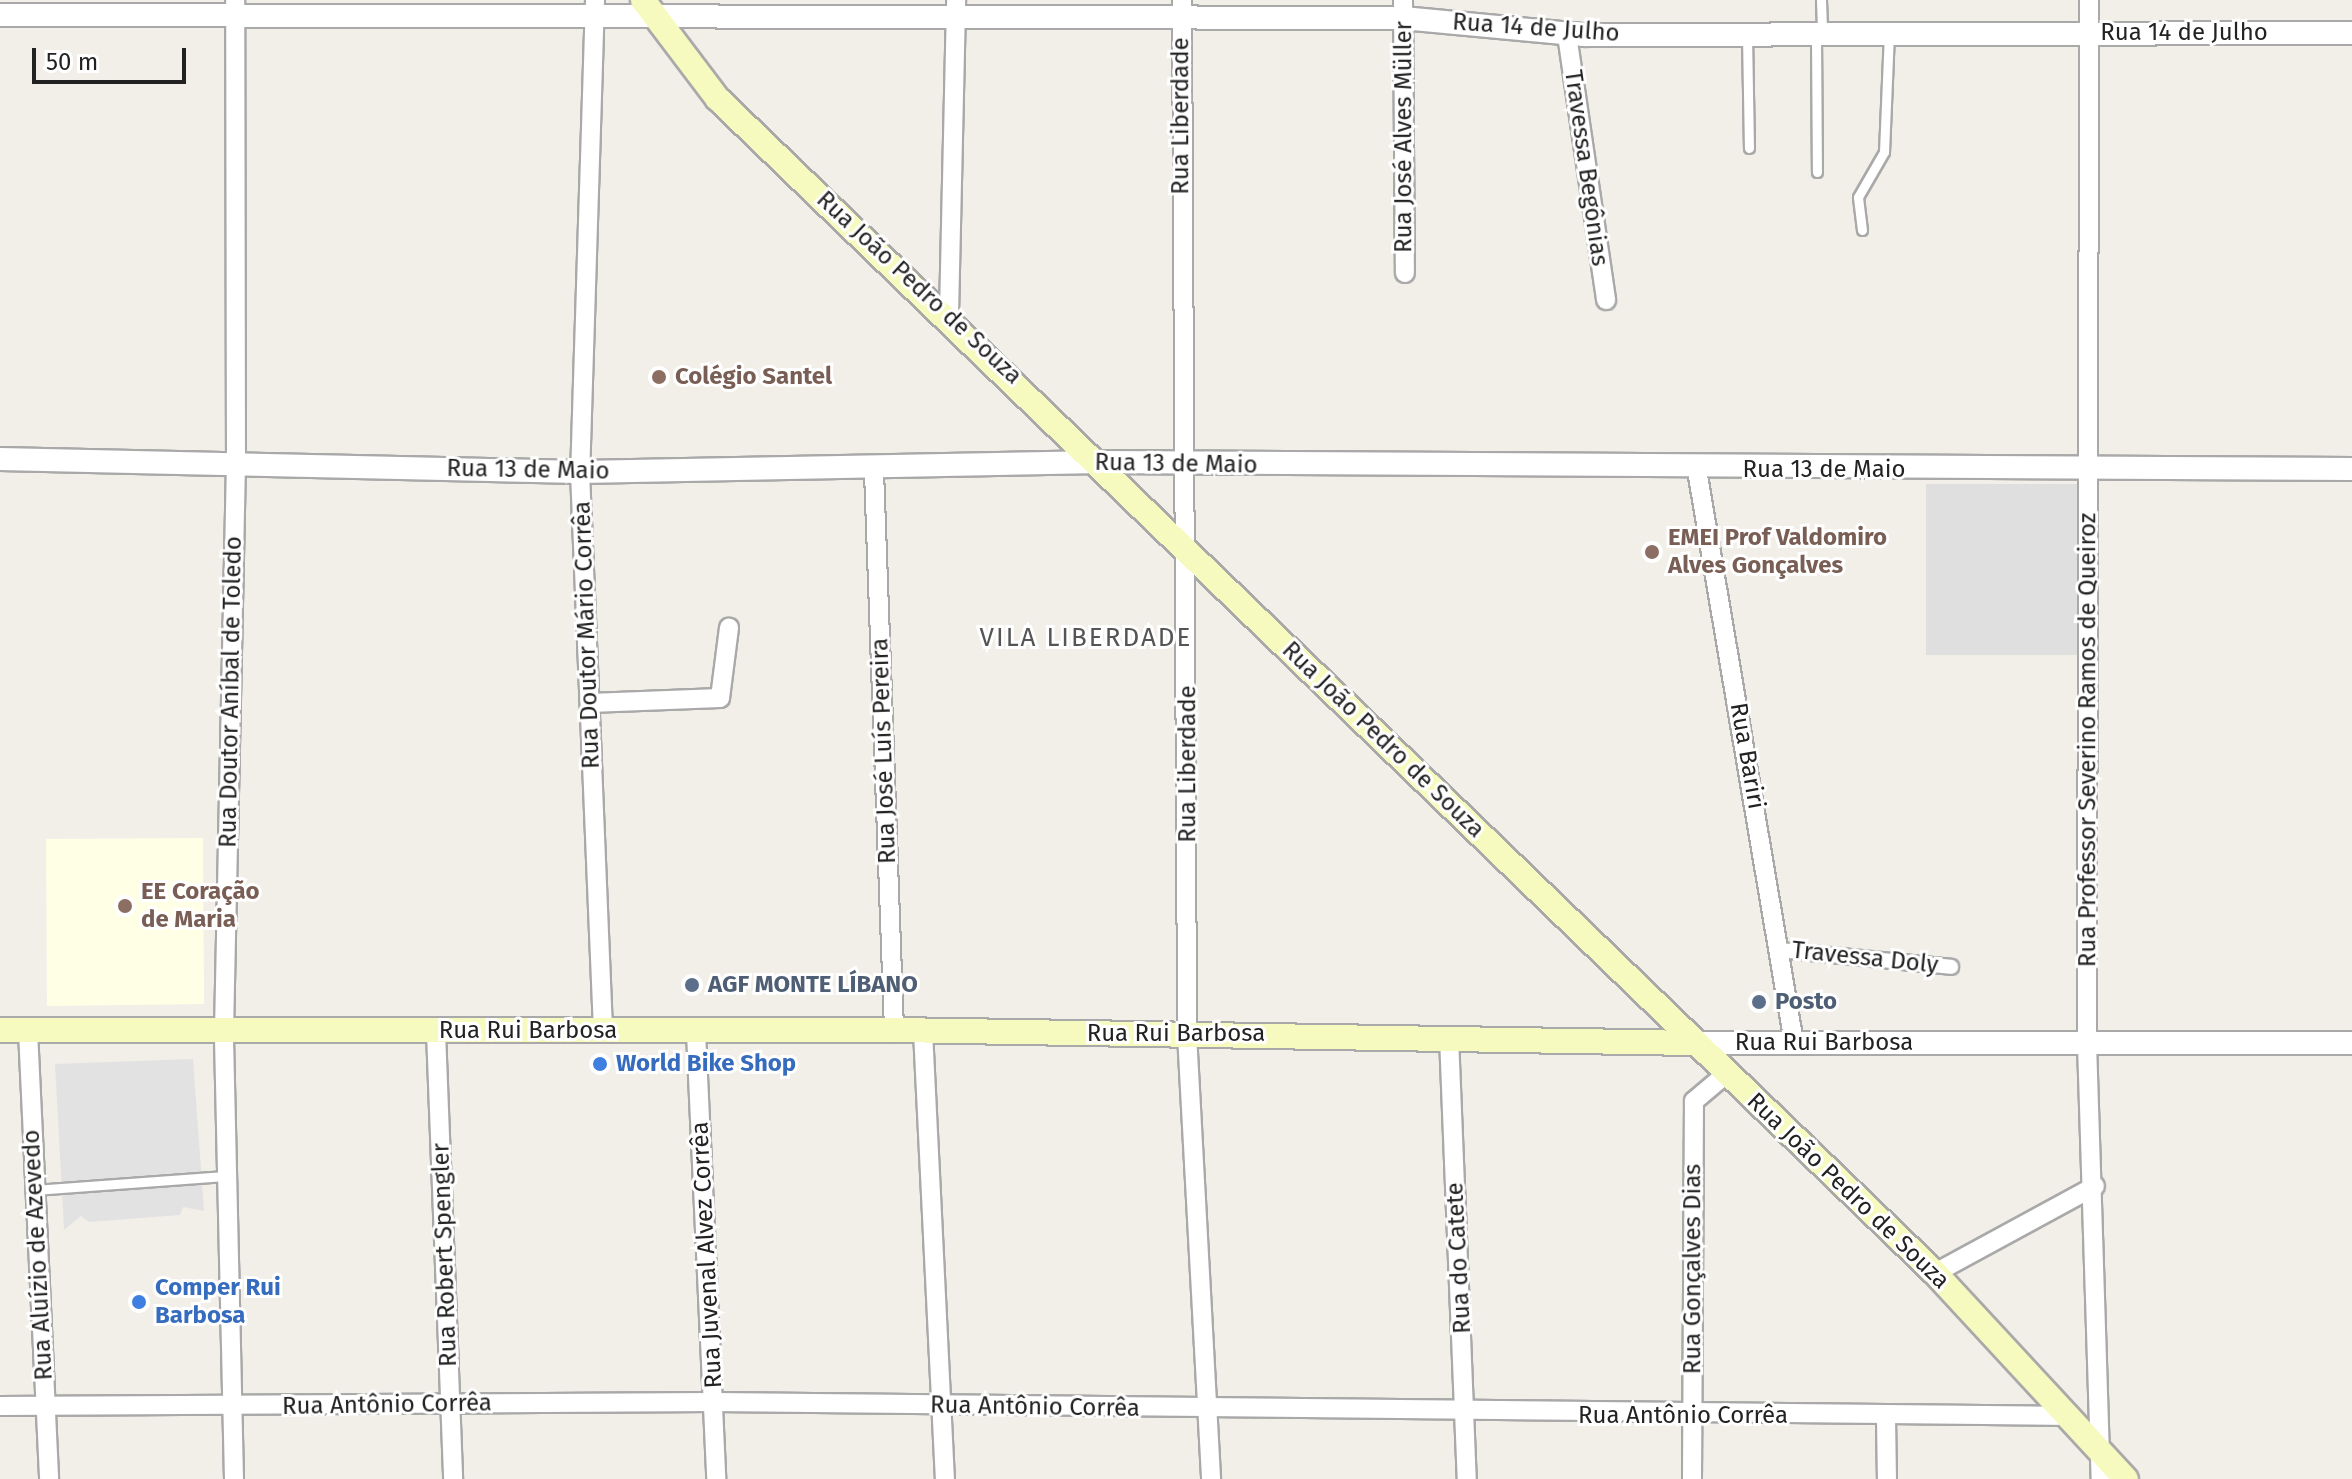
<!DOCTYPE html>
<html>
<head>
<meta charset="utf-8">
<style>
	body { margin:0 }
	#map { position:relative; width:2352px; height:1479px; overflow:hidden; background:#f2efe9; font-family:"Fira Sans",sans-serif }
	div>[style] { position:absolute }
	.residential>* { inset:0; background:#e0dfdf }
	.education>* { inset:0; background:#ffffe5 }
	.parking>* { inset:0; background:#e2e2e2 }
	.roads { filter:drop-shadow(2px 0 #a9a9a9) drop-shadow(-2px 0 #a9a9a9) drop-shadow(0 2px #a9a9a9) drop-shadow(0 -2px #a9a9a9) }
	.service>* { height:9px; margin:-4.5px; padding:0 4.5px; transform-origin:4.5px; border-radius:4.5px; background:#fff }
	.pedestrian>* { height:14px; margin:-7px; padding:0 7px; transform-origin:7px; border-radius:7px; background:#fff }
	.minor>* { height:18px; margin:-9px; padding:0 9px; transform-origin:9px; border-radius:9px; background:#fff }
	.tertiary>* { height:22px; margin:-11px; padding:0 11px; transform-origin:11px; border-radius:11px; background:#fff }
	.secondary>* { height:24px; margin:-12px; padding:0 12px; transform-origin:12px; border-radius:12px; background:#f7fabf }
	.dots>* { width:22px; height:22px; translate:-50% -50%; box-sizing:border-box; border:4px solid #fff; border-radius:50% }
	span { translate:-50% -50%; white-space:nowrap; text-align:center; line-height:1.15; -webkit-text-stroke:6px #fff; paint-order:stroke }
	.street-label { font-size:24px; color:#222 }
	.education-label { font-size:24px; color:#785e54; font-weight:700 }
	.left { translate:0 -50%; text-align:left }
	.service-label { font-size:24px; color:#4e5e75; font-weight:700 }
	.shop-label { font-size:24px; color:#366cbe; font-weight:700 }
	.neighbourhood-label { font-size:26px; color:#555; letter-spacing:2px }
	.scale { position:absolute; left:32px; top:48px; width:154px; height:36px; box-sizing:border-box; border:4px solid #222; border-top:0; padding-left:10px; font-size:24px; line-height:28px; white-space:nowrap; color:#222; -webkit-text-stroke:6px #fff; paint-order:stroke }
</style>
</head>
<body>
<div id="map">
	<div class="residential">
		<div style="clip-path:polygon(1926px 484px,2079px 484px,2079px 655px,1926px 655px)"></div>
	</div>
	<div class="education">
		<div style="clip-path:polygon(203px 838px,204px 1004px,47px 1006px,46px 839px)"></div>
	</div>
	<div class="parking">
		<div style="clip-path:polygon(193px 1059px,204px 1211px,183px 1207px,180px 1215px,89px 1222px,81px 1216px,64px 1230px,55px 1064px)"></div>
	</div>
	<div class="roads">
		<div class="service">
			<div style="left:1821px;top:0;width:33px;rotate:88deg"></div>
			<div style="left:1747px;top:35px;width:113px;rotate:89deg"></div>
			<div style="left:1816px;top:36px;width:136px;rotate:89.6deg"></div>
			<div style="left:1862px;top:230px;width:33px;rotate:-97deg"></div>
			<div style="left:1858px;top:197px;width:52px;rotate:-60deg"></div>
			<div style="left:1884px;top:152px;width:117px;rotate:-87.6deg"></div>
			<div style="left:35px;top:1190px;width:193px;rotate:-4.2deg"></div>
		</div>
		<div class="pedestrian">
			<div style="left:1779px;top:950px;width:173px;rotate:5.6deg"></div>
		</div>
		<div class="minor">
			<div style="left:595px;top:0;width:472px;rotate:91.8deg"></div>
			<div style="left:580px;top:472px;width:557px;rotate:87.64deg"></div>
			<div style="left:1182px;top:0;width:1034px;rotate:89.72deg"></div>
			<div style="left:1187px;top:1034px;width:446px;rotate:86.9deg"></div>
			<div style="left:1403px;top:0;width:273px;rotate:89.6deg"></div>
			<div style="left:2089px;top:0;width:1043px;rotate:90.11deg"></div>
			<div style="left:2087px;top:1043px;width:436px;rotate:88.2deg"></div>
			<div style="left:1567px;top:35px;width:268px;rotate:81.6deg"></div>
			<div style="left:949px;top:314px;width:314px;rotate:-88.7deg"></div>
			<div style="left:1697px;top:470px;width:581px;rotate:80.39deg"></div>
			<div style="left:874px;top:471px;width:559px;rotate:87.95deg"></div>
			<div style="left:590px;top:703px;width:130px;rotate:-2.2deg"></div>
			<div style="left:720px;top:698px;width:71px;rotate:-82.7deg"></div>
			<div style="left:28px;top:1031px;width:448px;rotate:87.3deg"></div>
			<div style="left:923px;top:1031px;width:449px;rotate:87.2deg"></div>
			<div style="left:436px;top:1032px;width:447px;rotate:87.8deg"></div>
			<div style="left:696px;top:1032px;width:447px;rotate:87.4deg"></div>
			<div style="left:1449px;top:1037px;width:442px;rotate:87.7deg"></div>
			<div style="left:1935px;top:1273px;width:182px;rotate:-28.5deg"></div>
			<div style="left:0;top:1406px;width:714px;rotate:-0.32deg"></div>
			<div style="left:714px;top:1402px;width:1357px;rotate:0.59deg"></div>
			<div style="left:1886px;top:1418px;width:61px;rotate:89.1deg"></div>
			<div style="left:234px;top:1479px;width:448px;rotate:-91.3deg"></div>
			<div style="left:224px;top:1031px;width:568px;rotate:-88.79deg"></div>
			<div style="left:236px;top:463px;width:463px;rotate:-90.1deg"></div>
			<div style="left:1692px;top:1479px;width:378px;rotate:-89.7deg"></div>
			<div style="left:1694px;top:1101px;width:42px;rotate:-40.2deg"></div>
		</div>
		<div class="tertiary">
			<div style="left:0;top:15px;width:1403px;rotate:0.12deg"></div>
			<div style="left:1403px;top:18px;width:182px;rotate:5.4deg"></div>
			<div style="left:1584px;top:35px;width:768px;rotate:-0.15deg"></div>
			<div style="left:0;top:459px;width:580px;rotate:1.28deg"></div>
			<div style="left:580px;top:472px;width:521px;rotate:-1.1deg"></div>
			<div style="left:1101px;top:462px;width:1251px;rotate:0.32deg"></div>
			<div style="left:1694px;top:1043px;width:658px"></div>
		</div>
		<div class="secondary">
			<div style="left:643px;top:0;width:124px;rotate:52.9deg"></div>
			<div style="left:718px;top:99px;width:1691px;rotate:43.97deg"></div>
			<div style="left:1935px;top:1273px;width:281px;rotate:47.2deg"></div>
			<div style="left:0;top:1030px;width:894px"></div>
			<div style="left:894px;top:1030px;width:800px;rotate:0.93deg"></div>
		</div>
	</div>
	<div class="dots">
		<div style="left:659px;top:377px;background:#8d6e63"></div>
		<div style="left:1652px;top:552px;background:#8d6e63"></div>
		<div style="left:125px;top:906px;background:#8d6e63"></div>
		<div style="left:692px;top:985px;background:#5c6f8a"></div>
		<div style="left:1759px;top:1002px;background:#5c6f8a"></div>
		<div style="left:600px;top:1064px;background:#3f7fe0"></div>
		<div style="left:139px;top:1302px;background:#3f7fe0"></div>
	</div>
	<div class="street-label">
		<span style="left:1536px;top:28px;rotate:4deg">Rua 14 de Julho</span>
		<span style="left:2184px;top:33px">Rua 14 de Julho</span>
		<span style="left:1181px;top:116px;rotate:-90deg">Rua Liberdade</span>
		<span style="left:1404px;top:137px;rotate:-90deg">Rua José Alves Müller</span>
		<span style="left:1586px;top:168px;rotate:82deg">Travessa Begônias</span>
		<span style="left:919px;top:288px;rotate:43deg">Rua João Pedro de Souza</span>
		<span style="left:1176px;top:464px;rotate:1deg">Rua 13 de Maio</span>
		<span style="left:528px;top:470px;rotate:1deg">Rua 13 de Maio</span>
		<span style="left:1824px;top:470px">Rua 13 de Maio</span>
		<span style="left:587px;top:635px;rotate:-92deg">Rua Doutor Mário Corrêa</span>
		<span style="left:231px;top:692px;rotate:-89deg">Rua Doutor Aníbal de Toledo</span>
		<span style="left:1383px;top:740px;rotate:44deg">Rua João Pedro de Souza</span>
		<span style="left:2088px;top:740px;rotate:-90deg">Rua Professor Severino Ramos de Queiroz</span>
		<span style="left:884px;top:751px;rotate:-92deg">Rua José Luís Pereira</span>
		<span style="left:1747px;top:756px;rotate:80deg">Rua Bariri</span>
		<span style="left:1188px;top:764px;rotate:-90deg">Rua Liberdade</span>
		<span style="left:1865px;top:958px;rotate:6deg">Travessa Doly</span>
		<span style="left:528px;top:1031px">Rua Rui Barbosa</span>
		<span style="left:1176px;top:1034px">Rua Rui Barbosa</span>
		<span style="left:1824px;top:1043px">Rua Rui Barbosa</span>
		<span style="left:1848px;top:1191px;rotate:44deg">Rua João Pedro de Souza</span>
		<span style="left:38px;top:1255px;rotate:-93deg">Rua Aluízio de Azevedo</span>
		<span style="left:445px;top:1255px;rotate:-92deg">Rua Robert Spengler</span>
		<span style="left:707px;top:1255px;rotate:-93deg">Rua Juvenal Alvez Corrêa</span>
		<span style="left:1459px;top:1258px;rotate:-93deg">Rua do Catete</span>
		<span style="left:1693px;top:1269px;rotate:-90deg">Rua Gonçalves Dias</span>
		<span style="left:387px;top:1405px;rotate:-1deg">Rua Antônio Corrêa</span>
		<span style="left:1035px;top:1407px;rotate:1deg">Rua Antônio Corrêa</span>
		<span style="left:1683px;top:1416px">Rua Antônio Corrêa</span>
	</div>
	<div class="education-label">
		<span class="left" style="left:675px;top:377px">Colégio Santel</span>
		<span class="left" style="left:1668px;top:552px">EMEI Prof Valdomiro<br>Alves Gonçalves</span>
		<span class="left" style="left:141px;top:906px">EE Coração<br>de Maria</span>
	</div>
	<div class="service-label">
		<span class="left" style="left:708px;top:985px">AGF MONTE LÍBANO</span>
		<span class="left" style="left:1775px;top:1002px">Posto</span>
	</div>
	<div class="shop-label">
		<span class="left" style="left:616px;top:1064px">World Bike Shop</span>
		<span class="left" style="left:155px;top:1302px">Comper Rui<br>Barbosa</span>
	</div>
	<div class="neighbourhood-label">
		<span style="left:1086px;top:638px">VILA LIBERDADE</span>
	</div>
	<div class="scale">50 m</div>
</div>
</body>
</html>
